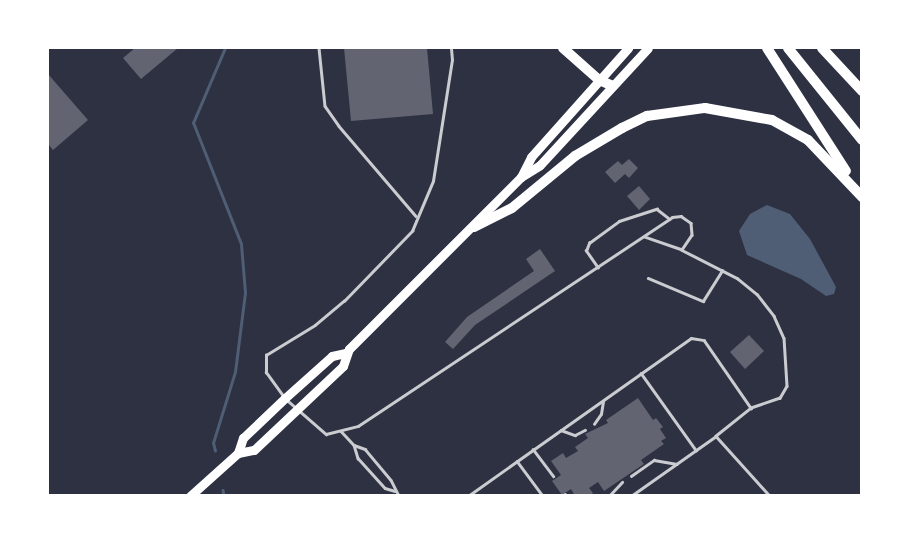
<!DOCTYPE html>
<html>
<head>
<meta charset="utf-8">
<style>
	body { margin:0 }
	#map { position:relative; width:909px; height:543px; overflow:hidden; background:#2d3142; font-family:"PT Sans Narrow",sans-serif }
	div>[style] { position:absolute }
	.water>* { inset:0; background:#4f5d75 }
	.stream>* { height:2.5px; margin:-1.25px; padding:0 1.25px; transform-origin:1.25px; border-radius:1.25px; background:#4f5d75 }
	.building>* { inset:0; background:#626471 }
	.service>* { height:2.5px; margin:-1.25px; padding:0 1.25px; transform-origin:1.25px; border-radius:1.25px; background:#caccd0 }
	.primary>* { height:9px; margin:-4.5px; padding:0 4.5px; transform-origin:4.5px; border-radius:4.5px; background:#fff }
	.motorway>* { height:10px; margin:-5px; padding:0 5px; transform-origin:5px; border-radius:5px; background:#fff }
	span { translate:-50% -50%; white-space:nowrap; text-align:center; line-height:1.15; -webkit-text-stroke:4px #fff; paint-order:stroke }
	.frame { position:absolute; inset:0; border:49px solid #fff; pointer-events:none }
</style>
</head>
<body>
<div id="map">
	<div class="water">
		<div style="clip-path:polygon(767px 205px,790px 214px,810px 239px,836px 287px,834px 294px,826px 296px,801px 279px,747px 255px,739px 231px,750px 214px)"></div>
	</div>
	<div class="stream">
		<div style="left:215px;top:451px;width:8px;rotate:-104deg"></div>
		<div style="left:213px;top:443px;width:74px;rotate:-72.8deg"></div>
		<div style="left:235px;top:372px;width:80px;rotate:-82.8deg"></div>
		<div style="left:245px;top:293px;width:49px;rotate:-94.7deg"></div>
		<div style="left:241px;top:244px;width:130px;rotate:-111.6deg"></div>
		<div style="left:193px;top:123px;width:82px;rotate:-66.9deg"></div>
		<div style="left:223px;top:490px;width:6px;rotate:81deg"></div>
	</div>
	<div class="building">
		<div style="clip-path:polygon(135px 48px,178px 48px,141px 79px,123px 58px)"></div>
		<div style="clip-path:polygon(344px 48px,427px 48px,433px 114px,351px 121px)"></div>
		<div style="clip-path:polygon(48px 74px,88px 120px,53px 150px,48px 144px)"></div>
		<div style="clip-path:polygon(629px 159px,638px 168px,629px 178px,625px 174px,615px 183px,605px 172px,618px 161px,622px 165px)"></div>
		<div style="clip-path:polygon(639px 186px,650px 199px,639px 210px,627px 196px)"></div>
		<div style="clip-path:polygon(540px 249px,555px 271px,475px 325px,453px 349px,445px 342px,467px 317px,534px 271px,526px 259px)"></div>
		<div style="clip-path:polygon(749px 335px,764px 351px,745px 369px,730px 352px)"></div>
		<div style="clip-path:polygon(638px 398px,653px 420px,656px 418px,663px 427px,660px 429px,666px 438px,661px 441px,664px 444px,641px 460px,644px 464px,604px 491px,598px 482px,589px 488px,593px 493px,590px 496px,575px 496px,571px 489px,562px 495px,552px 481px,561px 475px,551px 461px,563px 453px,566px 458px,578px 451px,575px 447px,588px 438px,585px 434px,608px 423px,606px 420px)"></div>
	</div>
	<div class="service">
		<div style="left:319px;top:48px;width:58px;rotate:84.1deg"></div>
		<div style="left:325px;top:106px;width:24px;rotate:55deg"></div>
		<div style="left:339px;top:126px;width:118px;rotate:49.5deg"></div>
		<div style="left:682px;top:250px;width:62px;rotate:27deg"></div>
		<div style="left:737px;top:278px;width:26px;rotate:39deg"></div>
		<div style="left:757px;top:294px;width:28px;rotate:52deg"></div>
		<div style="left:774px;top:316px;width:24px;rotate:66deg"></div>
		<div style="left:784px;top:338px;width:48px;rotate:86.4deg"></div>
		<div style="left:787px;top:386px;width:14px;rotate:120deg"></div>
		<div style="left:780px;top:398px;width:31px;rotate:161deg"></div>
		<div style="left:751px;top:408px;width:45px;rotate:141.3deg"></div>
		<div style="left:716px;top:436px;width:81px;rotate:48deg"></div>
		<div style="left:598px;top:268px;width:21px;rotate:-125deg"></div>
		<div style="left:586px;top:251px;width:9px;rotate:-69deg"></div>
		<div style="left:589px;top:243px;width:37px;rotate:-36deg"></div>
		<div style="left:619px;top:221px;width:40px;rotate:-18deg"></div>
		<div style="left:657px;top:209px;width:16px;rotate:38deg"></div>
		<div style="left:648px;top:278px;width:60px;rotate:22.7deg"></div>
		<div style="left:703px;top:301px;width:36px;rotate:-58deg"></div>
		<div style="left:641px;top:373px;width:95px;rotate:54.5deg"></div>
		<div style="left:283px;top:396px;width:29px;rotate:-126deg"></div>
		<div style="left:266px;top:373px;width:18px;rotate:-90deg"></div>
		<div style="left:266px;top:355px;width:57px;rotate:-31.5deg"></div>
		<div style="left:315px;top:325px;width:38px;rotate:-40deg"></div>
		<div style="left:344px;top:301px;width:98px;rotate:-45.8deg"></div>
		<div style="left:412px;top:231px;width:54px;rotate:-67.2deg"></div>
		<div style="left:433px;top:181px;width:122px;rotate:-81.1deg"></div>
		<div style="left:452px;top:60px;width:12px;rotate:-95deg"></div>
		<div style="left:287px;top:400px;width:52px;rotate:41.1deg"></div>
		<div style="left:326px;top:434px;width:33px;rotate:-14deg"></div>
		<div style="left:358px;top:426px;width:377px;rotate:-33.6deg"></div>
		<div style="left:672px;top:217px;width:9px;rotate:-6deg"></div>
		<div style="left:681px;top:216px;width:12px;rotate:35deg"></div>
		<div style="left:691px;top:223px;width:12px;rotate:85deg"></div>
		<div style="left:692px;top:235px;width:18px;rotate:124deg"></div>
		<div style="left:682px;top:250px;width:39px;rotate:-161deg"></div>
		<div style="left:594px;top:424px;width:12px;rotate:-55deg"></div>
		<div style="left:601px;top:414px;width:13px;rotate:-81deg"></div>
		<div style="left:561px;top:430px;width:15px;rotate:20deg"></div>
		<div style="left:575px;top:435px;width:11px;rotate:-27deg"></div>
		<div style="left:341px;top:431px;width:19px;rotate:47deg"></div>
		<div style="left:354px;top:445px;width:14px;rotate:73deg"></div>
		<div style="left:358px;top:458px;width:40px;rotate:48deg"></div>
		<div style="left:385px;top:488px;width:10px;rotate:17deg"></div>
		<div style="left:354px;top:445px;width:12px;rotate:20deg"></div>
		<div style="left:365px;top:449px;width:40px;rotate:50deg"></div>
		<div style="left:391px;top:480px;width:18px;rotate:63deg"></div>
		<div style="left:533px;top:449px;width:34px;rotate:53deg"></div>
		<div style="left:517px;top:461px;width:44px;rotate:53.4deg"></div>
		<div style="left:631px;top:476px;width:28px;rotate:-35deg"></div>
		<div style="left:654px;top:460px;width:23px;rotate:10deg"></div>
		<div style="left:565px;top:494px;width:3px;rotate:45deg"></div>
		<div style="left:468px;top:496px;width:273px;rotate:-35.3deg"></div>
		<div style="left:691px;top:338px;width:13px;rotate:9deg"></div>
		<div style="left:704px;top:340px;width:83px;rotate:55.3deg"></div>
		<div style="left:609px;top:496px;width:19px;rotate:-47deg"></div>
		<div style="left:631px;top:496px;width:104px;rotate:-35.2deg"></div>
	</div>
	<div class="primary">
		<div style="left:521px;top:177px;width:22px;rotate:-63deg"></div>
		<div style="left:531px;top:157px;width:146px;rotate:-48.3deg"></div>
		<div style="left:238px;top:453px;width:16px;rotate:-72deg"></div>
		<div style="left:243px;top:438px;width:58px;rotate:-43.6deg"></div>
		<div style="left:285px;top:398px;width:63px;rotate:-41.8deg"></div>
		<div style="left:332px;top:356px;width:13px;rotate:-13deg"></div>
		<div style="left:190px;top:496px;width:64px;rotate:-41.9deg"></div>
		<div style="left:238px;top:453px;width:16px;rotate:-11deg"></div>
		<div style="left:254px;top:450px;width:122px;rotate:-43.3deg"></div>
		<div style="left:343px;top:366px;width:18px;rotate:-71deg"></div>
		<div style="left:349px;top:349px;width:243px;rotate:-45deg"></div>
		<div style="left:521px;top:177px;width:22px;rotate:-32deg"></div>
		<div style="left:540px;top:165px;width:159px;rotate:-47.3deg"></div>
	</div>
	<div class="motorway">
		<div style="left:563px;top:48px;width:48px;rotate:41.6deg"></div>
		<div style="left:599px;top:80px;width:15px;rotate:23deg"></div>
		<div style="left:767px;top:48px;width:146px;rotate:57.3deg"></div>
		<div style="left:788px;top:48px;width:118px;rotate:51.2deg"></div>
		<div style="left:822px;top:48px;width:59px;rotate:47.1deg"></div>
		<div style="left:474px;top:227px;width:42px;rotate:-26.6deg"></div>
		<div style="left:512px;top:208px;width:82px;rotate:-39.5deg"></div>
		<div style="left:575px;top:156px;width:55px;rotate:-30.8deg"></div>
		<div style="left:622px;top:128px;width:28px;rotate:-26deg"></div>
		<div style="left:647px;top:116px;width:59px;rotate:-7.9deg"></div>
		<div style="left:705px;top:108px;width:68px;rotate:10.2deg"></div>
		<div style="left:772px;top:120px;width:41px;rotate:29.1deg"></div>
		<div style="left:808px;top:140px;width:79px;rotate:46.5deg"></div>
	</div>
	<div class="frame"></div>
</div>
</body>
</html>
